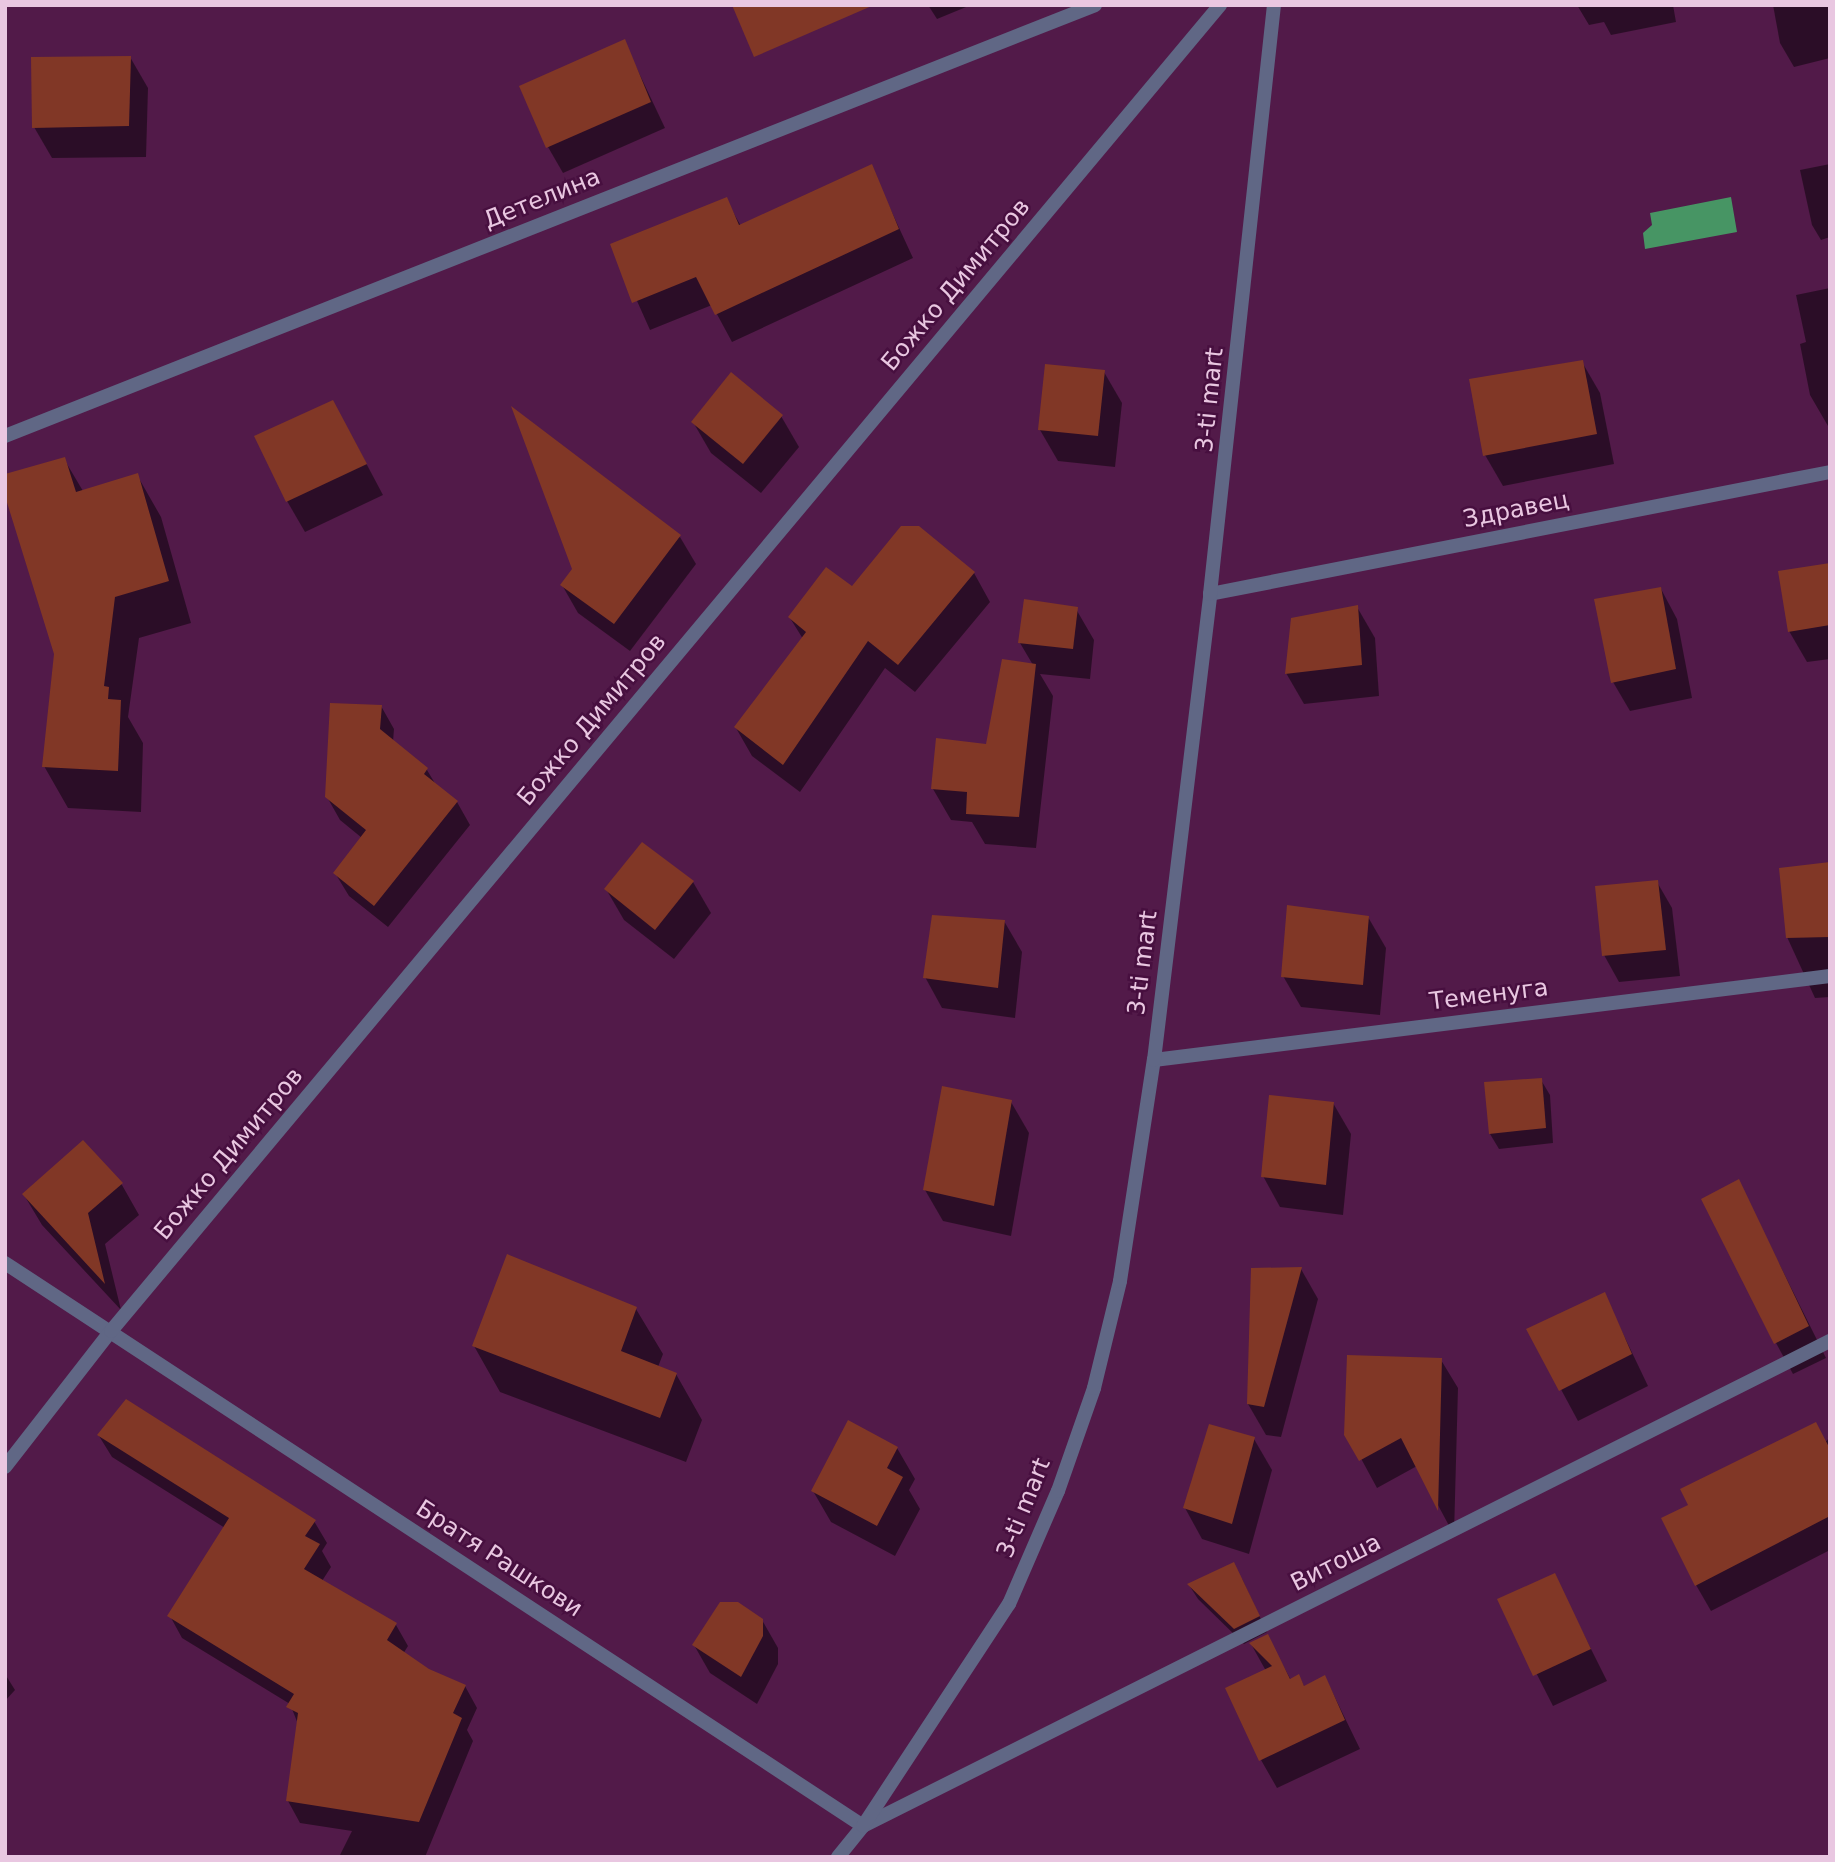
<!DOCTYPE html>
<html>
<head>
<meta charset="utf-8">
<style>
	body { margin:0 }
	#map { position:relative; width:1835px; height:1862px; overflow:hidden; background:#521a49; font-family:"DejaVu Sans",sans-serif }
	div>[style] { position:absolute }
	.water>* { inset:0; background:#479564 }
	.shadow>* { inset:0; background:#0007 }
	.building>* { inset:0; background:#813726 }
	.minor>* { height:14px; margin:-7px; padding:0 7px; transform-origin:7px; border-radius:7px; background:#606785 }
	.tertiary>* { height:14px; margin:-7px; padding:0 7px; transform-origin:7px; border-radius:7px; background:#606785 }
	span { translate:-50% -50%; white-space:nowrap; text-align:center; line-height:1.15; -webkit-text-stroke:5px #470f3f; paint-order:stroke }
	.street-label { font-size:24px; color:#e9c7e1 }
	.frame { position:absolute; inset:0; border:7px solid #e9c7e1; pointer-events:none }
</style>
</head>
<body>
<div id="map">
	<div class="water">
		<div style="clip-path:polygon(1731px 197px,1737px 232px,1645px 249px,1643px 233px,1652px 225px,1650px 213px)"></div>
	</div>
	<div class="shadow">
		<div style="clip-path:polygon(928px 5px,971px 5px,937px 19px)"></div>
		<div style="clip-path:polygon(1577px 5px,1673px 5px,1676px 22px,1611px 35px,1604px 22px,1589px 25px)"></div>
		<div style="clip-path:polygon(1773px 5px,1830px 5px,1830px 58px,1794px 67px,1780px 43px)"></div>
		<div style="clip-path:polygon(630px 54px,665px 128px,563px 173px,548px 147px)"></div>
		<div style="clip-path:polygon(130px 57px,148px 88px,146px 157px,52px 158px,34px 127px)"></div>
		<div style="clip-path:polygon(1830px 164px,1830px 237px,1821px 240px,1812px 225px,1800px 170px)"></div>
		<div style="clip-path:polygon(871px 167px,913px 258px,732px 342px,712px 305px,650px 330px,612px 245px,726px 200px,741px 226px)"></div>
		<div style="clip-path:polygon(1830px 288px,1830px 426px,1828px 426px,1810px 395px,1800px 344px,1806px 342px,1796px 295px)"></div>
		<div style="clip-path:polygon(1582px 362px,1600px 393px,1614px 464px,1503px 486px,1485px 455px)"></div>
		<div style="clip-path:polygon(1104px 372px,1122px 403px,1115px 467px,1058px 461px,1040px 430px)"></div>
		<div style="clip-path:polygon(781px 416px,799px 447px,761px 493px,711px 453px,693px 422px)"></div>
		<div style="clip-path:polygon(350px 433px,383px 495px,305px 532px,287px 501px)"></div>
		<div style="clip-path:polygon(64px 459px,83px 491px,137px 475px,161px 517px,191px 623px,139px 638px,128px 717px,143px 743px,141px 812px,68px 808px,44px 766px,56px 654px)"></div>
		<div style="clip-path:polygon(680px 537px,696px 564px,630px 651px,578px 613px,562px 585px)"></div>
		<div style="clip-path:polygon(1830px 564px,1830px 659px,1807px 662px,1789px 631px)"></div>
		<div style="clip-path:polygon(974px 573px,990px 602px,915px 692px,885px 668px,800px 792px,752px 756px,736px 728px,803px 639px,790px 618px,853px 588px)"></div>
		<div style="clip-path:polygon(1661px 589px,1677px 619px,1692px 698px,1630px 711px,1613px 682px)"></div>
		<div style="clip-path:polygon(1357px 607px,1375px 638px,1379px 696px,1304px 704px,1286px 673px)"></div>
		<div style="clip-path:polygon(1076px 609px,1094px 640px,1090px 679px,1040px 674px,1053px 696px,1036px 848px,985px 844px,972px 822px,951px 820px,933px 789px,988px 746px,1033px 665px,1020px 643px)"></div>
		<div style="clip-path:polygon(381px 706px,394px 729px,393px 742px,427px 770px,436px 785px,457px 802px,470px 825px,388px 927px,349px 896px,335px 873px,362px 838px,340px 820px,327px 797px)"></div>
		<div style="clip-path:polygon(642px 845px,693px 882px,711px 913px,674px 959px,624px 920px,606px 889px)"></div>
		<div style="clip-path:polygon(1830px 865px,1830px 997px,1815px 998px,1787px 937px)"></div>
		<div style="clip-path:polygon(1657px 882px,1672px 908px,1680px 976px,1619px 982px,1604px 955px)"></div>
		<div style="clip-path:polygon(1368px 917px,1386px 948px,1380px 1015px,1301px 1007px,1283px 976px)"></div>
		<div style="clip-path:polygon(1004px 921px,1022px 952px,1015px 1018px,942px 1008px,925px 977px)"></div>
		<div style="clip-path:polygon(1541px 1080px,1550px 1095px,1553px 1143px,1499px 1149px,1490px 1134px)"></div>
		<div style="clip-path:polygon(1011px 1102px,1029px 1133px,1011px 1236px,943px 1221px,925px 1190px)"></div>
		<div style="clip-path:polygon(1333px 1103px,1351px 1134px,1343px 1215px,1280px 1207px,1263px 1176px)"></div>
		<div style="clip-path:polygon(83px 1142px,122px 1185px,139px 1215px,105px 1244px,121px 1310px,42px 1225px,24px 1195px)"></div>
		<div style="clip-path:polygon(1738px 1181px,1826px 1358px,1793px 1374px,1776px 1343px)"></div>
		<div style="clip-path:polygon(1301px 1269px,1318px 1299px,1281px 1437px,1266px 1435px,1248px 1404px)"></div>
		<div style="clip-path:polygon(1604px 1294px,1648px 1386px,1578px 1421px,1529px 1330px)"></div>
		<div style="clip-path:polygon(636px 1309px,663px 1354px,658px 1367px,676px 1374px,702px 1420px,686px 1462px,500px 1392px,474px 1346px)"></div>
		<div style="clip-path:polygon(1441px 1360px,1458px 1388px,1454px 1535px,1417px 1466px,1377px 1488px,1345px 1429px)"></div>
		<div style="clip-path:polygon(99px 1436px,314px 1521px,327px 1543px,322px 1551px,331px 1567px,322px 1581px,396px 1625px,408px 1646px,403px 1654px,428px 1671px,465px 1686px,477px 1708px,467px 1730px,473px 1741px,425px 1857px,339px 1857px,352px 1831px,300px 1823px,288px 1801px,298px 1724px,290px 1704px,182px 1638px,170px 1616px,225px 1528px,112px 1457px)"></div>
		<div style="clip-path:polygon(1830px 1437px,1830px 1550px,1711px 1611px,1696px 1585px)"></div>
		<div style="clip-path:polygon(1254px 1439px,1272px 1470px,1249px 1554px,1202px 1539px,1185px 1508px)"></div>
		<div style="clip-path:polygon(897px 1448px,915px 1479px,909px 1490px,920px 1509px,895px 1556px,831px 1522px,813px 1491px)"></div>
		<div style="clip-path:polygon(1554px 1575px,1607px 1681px,1553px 1706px,1499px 1600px)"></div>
		<div style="clip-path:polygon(1242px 1579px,1267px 1632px,1244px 1644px,1198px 1599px,1189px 1585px)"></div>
		<div style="clip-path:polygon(762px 1620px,778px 1648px,778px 1664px,757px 1704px,710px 1673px,694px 1645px)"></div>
		<div style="clip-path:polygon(1267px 1636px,1291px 1680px,1299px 1676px,1305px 1688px,1325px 1677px,1360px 1749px,1277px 1788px,1261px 1760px,1266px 1671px,1251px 1644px)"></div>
		<div style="clip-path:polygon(5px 1674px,15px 1690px,5px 1701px)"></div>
	</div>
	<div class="building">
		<div style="clip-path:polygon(732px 5px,874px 5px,754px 57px)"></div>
		<div style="clip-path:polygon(625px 39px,651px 102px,546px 148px,519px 86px)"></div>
		<div style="clip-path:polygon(131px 56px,129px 126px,32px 128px,31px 57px)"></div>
		<div style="clip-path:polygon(872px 164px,899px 229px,715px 315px,696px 277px,632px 303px,610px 244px,727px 197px,739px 225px)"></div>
		<div style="clip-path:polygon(1583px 360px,1597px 434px,1483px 456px,1469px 379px)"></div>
		<div style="clip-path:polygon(1045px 364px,1105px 370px,1098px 436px,1038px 430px)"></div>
		<div style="clip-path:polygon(731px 372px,783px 415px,743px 464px,691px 422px)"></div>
		<div style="clip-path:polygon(333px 400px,367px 464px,286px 502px,254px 436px)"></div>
		<div style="clip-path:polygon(511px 406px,681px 535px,614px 624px,560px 585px,572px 569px)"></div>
		<div style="clip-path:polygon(65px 457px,76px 492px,138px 473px,169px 581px,115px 597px,104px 686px,109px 687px,108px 699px,121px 700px,118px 771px,42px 767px,54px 654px,5px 496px,5px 474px)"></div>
		<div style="clip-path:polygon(901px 526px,919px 526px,975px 572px,898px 665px,868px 641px,783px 765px,734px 727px,806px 632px,788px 617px,826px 567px,852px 586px)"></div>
		<div style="clip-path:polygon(1830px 563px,1830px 625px,1788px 632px,1778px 571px)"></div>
		<div style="clip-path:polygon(1661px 587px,1676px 669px,1611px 683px,1594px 599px)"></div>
		<div style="clip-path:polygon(1024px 599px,1078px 607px,1073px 649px,1018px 643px)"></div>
		<div style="clip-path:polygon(1358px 605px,1362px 665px,1285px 674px,1291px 618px)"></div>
		<div style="clip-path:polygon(1002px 659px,1036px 664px,1019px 817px,966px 814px,967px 792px,931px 789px,936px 738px,986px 744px)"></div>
		<div style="clip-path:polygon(330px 703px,382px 705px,380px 729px,428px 768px,424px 774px,458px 801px,374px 906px,333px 873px,366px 830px,325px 797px)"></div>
		<div style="clip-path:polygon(642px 842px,694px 881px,655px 930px,604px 889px)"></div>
		<div style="clip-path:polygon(1830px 862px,1830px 937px,1786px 938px,1779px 868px)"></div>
		<div style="clip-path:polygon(1658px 880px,1666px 950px,1602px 956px,1595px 886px)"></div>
		<div style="clip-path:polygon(1287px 905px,1369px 916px,1363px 985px,1281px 977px)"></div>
		<div style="clip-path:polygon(932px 915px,1005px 920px,998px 988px,923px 978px)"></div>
		<div style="clip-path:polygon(1542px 1078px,1546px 1128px,1489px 1134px,1484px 1082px)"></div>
		<div style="clip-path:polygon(942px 1086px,1012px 1100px,994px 1206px,923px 1190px)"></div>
		<div style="clip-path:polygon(1269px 1095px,1334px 1102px,1326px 1185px,1261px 1177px)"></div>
		<div style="clip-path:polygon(83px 1140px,123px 1183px,88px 1213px,105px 1284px,22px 1194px)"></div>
		<div style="clip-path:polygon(1739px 1179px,1809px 1326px,1774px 1344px,1701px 1199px)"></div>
		<div style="clip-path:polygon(507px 1254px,637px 1307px,621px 1351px,677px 1373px,660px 1418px,472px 1346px)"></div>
		<div style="clip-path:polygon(1302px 1267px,1264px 1407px,1247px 1404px,1251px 1268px)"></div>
		<div style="clip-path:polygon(1605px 1292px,1632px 1354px,1559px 1391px,1526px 1329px)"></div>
		<div style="clip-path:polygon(1347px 1355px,1442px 1358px,1438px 1511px,1401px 1438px,1359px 1461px,1344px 1435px)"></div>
		<div style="clip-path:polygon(126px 1399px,316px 1520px,305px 1536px,320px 1544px,304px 1569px,397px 1623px,387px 1640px,429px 1669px,466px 1685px,453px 1713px,462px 1718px,419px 1822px,286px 1801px,298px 1713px,286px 1707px,294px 1694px,167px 1616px,229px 1518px,97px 1435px)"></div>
		<div style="clip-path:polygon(848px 1420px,898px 1447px,887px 1468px,903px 1477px,877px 1526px,811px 1491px)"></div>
		<div style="clip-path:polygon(1816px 1422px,1830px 1449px,1830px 1516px,1695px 1586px,1661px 1518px,1688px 1505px,1680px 1489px)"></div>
		<div style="clip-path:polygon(1209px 1424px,1255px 1437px,1232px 1524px,1183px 1508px)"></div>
		<div style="clip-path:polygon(1234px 1562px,1260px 1616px,1234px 1629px,1187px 1584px)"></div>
		<div style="clip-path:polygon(1555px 1573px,1591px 1649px,1533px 1676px,1497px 1599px)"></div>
		<div style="clip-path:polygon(720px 1602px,738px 1602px,763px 1619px,763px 1636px,741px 1677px,692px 1645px)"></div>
		<div style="clip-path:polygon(1268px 1634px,1290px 1679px,1299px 1674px,1304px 1686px,1325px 1675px,1345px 1720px,1259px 1761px,1225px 1688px,1272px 1666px,1249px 1643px)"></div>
	</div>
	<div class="minor">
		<div style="left:5px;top:436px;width:1172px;rotate:-21.57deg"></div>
		<div style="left:1210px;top:594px;width:632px;rotate:-11.13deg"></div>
		<div style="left:1154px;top:1060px;width:681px;rotate:-7.08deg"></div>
		<div style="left:5px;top:1263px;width:1026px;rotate:33.27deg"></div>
		<div style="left:863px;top:1826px;width:1082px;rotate:-26.64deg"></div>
		<div style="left:5px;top:1467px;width:172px;rotate:-52.1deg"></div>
		<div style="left:111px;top:1331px;width:1729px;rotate:-50.09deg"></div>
	</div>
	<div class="tertiary">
		<div style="left:838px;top:1857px;width:40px;rotate:-51deg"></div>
		<div style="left:863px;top:1826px;width:266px;rotate:-56.7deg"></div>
		<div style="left:1009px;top:1604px;width:123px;rotate:-66.6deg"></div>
		<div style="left:1058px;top:1491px;width:109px;rotate:-70.7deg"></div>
		<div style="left:1094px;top:1388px;width:110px;rotate:-76.3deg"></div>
		<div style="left:1120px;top:1281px;width:224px;rotate:-81.3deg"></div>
		<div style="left:1154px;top:1060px;width:469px;rotate:-83.1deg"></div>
		<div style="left:1210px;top:594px;width:592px;rotate:-83.8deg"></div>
	</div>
	<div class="street-label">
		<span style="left:542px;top:199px;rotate:-22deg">Детелина</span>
		<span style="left:956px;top:285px;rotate:-50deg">Божко Димитров</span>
		<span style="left:1210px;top:400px;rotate:-84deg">3-ti mart</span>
		<span style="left:1516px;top:510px;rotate:-11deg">Здравец</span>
		<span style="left:592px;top:720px;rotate:-50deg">Божко Димитров</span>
		<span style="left:1143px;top:963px;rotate:-83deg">3-ti mart</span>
		<span style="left:1489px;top:995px;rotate:-7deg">Теменуга</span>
		<span style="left:229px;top:1154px;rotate:-50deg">Божко Димитров</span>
		<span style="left:1024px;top:1508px;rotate:-68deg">3-ti mart</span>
		<span style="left:499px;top:1559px;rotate:33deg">Братя Рашкови</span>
		<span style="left:1336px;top:1563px;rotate:-27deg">Витоша</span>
	</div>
	<div class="frame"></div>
</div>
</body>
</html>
